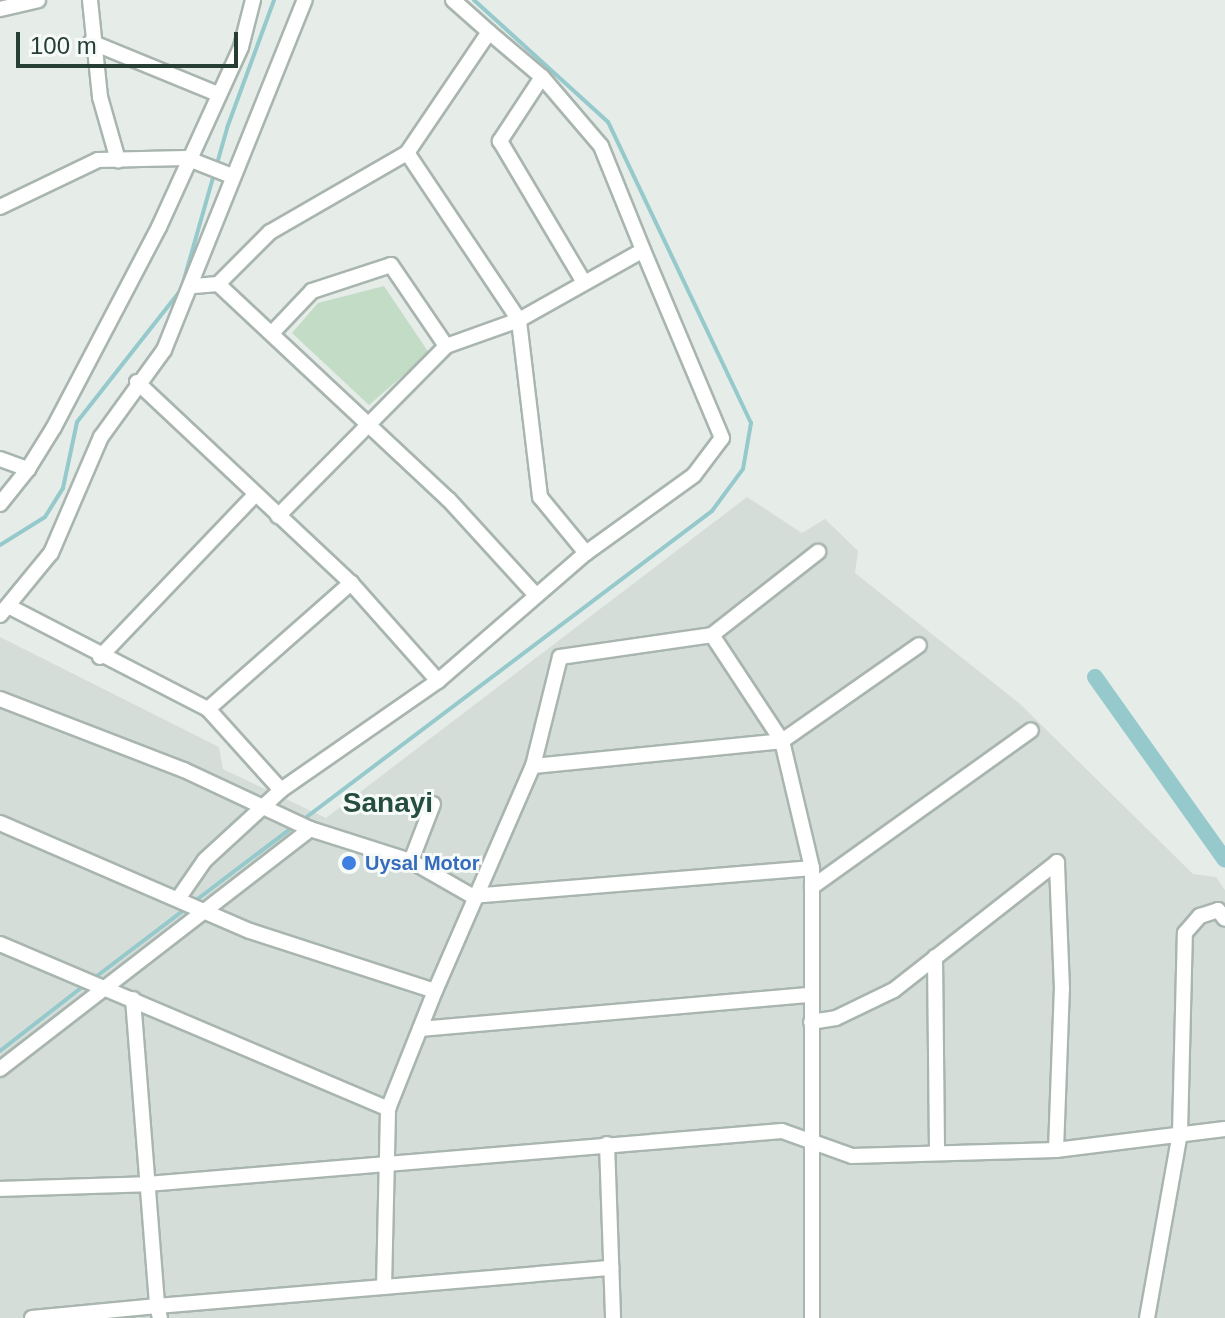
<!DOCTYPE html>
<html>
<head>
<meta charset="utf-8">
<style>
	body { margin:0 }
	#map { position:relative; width:1225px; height:1318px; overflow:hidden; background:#e6ede9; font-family:Helvetica,sans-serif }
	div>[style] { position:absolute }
	.built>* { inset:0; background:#d4ddd8 }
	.green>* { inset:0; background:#c2dcc6 }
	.stream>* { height:4px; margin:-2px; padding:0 2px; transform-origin:2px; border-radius:2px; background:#95c9cb }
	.canal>* { height:16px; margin:-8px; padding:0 8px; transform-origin:8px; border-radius:8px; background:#95c9cb }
	.roads { filter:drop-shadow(2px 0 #a9b5af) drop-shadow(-2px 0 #a9b5af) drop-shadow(0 2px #a9b5af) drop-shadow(0 -2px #a9b5af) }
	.street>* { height:14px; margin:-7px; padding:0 7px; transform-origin:7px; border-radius:7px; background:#fff }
	.dots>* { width:22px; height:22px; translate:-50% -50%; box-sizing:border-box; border:4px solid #f6faf8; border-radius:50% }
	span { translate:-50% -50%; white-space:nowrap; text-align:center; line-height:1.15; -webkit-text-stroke:6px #f6faf8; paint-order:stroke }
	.shop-label { font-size:20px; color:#366cbe; font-weight:700 }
	.left { translate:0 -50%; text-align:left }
	.district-label { font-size:28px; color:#254e3f; font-weight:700 }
	.scale { position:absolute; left:16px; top:32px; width:222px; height:36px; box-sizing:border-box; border:4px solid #273e35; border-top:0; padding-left:10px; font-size:24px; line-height:28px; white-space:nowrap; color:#273e35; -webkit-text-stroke:6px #f6faf8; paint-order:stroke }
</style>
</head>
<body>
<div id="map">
	<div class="built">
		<div style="clip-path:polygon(747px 497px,802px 533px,825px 519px,858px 551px,855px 573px,1019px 703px,1193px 874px,1216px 877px,1225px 890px,1225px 1318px,0 1318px,0 637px,219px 747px,223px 769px,326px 818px)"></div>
	</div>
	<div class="green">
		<div style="clip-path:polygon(384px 286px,429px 353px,369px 405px,292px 333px,318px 303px)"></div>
	</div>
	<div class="stream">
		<div style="left:0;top:545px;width:53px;rotate:-31.9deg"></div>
		<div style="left:45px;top:517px;width:34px;rotate:-58deg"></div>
		<div style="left:63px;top:488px;width:67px;rotate:-78deg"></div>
		<div style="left:77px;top:422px;width:168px;rotate:-51.8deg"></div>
		<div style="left:181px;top:290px;width:168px;rotate:-74.1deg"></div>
		<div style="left:227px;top:128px;width:136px;rotate:-69.8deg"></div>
		<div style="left:300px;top:822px;width:516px;rotate:-37.05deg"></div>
		<div style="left:712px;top:511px;width:52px;rotate:-53.6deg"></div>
		<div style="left:743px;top:469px;width:47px;rotate:-80.1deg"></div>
		<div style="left:751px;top:423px;width:333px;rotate:-115.4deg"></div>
		<div style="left:608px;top:122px;width:181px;rotate:-137.7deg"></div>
		<div style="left:195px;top:901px;width:123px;rotate:-37.1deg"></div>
		<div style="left:93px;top:979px;width:119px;rotate:-37.2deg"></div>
		<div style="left:0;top:1051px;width:109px;rotate:-37.9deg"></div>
	</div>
	<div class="canal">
		<div style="left:1095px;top:677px;width:224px;rotate:54.6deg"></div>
	</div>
	<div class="roads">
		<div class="street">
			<div style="left:90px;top:0;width:98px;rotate:84.1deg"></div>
			<div style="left:100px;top:97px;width:66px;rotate:74.1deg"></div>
			<div style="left:453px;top:0;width:48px;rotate:41.6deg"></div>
			<div style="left:0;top:9px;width:39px;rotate:-13deg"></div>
			<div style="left:91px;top:42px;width:137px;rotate:22.3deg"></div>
			<div style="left:542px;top:77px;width:77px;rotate:123.3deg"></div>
			<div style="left:500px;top:141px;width:163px;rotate:59.3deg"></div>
			<div style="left:0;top:207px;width:109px;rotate:-25.6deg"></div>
			<div style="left:98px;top:160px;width:88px;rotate:-1.3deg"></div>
			<div style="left:186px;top:158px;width:49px;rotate:21.4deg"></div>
			<div style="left:218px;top:284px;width:316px;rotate:43.1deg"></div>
			<div style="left:449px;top:500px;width:125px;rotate:47.6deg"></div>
			<div style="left:274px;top:331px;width:55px;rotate:-46.5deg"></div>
			<div style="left:312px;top:291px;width:83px;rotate:-18.2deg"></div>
			<div style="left:391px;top:265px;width:98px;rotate:55.8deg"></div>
			<div style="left:137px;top:382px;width:294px;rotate:43.2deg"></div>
			<div style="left:351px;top:583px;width:131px;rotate:48.4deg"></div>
			<div style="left:0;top:459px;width:30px;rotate:20deg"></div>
			<div style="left:28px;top:469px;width:49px;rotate:-58.2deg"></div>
			<div style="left:54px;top:427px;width:226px;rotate:-62.3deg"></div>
			<div style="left:159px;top:227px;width:198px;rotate:-65.5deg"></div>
			<div style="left:241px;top:47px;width:49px;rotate:-75.7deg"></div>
			<div style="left:0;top:504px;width:45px;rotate:-51.3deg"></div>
			<div style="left:278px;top:516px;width:239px;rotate:-45.3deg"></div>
			<div style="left:446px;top:346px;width:77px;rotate:-19.6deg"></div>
			<div style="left:519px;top:320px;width:201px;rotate:-123.8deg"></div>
			<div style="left:586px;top:553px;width:133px;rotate:-35.8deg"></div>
			<div style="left:694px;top:475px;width:46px;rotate:-52.9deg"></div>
			<div style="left:722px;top:438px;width:204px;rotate:-112.8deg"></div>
			<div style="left:12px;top:608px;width:220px;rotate:27.3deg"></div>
			<div style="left:208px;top:709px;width:109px;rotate:48deg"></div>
			<div style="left:0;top:615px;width:80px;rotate:-50.6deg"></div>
			<div style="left:51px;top:553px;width:126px;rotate:-66.7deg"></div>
			<div style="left:101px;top:437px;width:107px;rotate:-54.1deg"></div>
			<div style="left:164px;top:350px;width:377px;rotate:-68.1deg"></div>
			<div style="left:712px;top:635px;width:135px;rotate:-38.1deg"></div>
			<div style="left:100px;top:657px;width:223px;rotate:-46.3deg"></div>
			<div style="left:0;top:699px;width:197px;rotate:21.1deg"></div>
			<div style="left:184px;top:770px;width:139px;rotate:25.1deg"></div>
			<div style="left:208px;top:709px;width:191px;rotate:-41.4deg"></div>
			<div style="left:533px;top:766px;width:250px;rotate:-5.7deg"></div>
			<div style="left:782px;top:741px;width:167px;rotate:-35deg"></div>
			<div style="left:0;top:823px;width:272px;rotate:23.4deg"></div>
			<div style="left:250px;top:931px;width:194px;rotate:18deg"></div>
			<div style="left:435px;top:991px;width:245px;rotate:-66.5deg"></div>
			<div style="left:533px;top:766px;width:112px;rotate:-76.1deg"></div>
			<div style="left:560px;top:657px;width:154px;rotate:-8.2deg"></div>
			<div style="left:712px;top:635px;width:127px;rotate:56.6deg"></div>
			<div style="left:782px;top:741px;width:130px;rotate:76.7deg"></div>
			<div style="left:812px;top:868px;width:450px;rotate:90deg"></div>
			<div style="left:411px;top:861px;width:61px;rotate:-68.9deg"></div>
			<div style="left:812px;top:887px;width:269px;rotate:-35.6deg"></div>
			<div style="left:178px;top:899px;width:47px;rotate:-55.3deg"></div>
			<div style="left:205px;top:860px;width:103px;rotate:-42.6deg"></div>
			<div style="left:281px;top:790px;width:191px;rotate:-34.8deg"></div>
			<div style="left:438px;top:681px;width:196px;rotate:-40.9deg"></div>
			<div style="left:586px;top:553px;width:72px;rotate:-129.4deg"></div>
			<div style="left:540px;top:497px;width:178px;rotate:-96.8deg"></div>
			<div style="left:519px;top:320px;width:142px;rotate:-29.4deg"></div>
			<div style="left:643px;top:250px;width:112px;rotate:-112deg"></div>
			<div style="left:601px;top:146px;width:91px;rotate:-130.5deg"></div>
			<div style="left:542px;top:77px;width:70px;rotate:-139.7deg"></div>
			<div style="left:489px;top:32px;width:146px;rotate:124.1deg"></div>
			<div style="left:407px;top:153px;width:158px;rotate:150deg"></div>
			<div style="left:270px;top:232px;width:74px;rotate:135deg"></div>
			<div style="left:218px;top:284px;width:24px;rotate:175deg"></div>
			<div style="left:0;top:944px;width:422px;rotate:23deg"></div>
			<div style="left:388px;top:1109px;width:127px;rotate:-68.3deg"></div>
			<div style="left:935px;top:957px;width:196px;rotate:89.4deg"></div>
			<div style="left:133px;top:999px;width:308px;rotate:85.5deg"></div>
			<div style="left:157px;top:1306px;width:456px;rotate:-4.8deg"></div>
			<div style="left:811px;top:1022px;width:25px;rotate:-9deg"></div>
			<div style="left:836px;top:1018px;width:64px;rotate:-25.8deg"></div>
			<div style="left:894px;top:990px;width:207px;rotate:-38.1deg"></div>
			<div style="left:420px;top:1029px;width:392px;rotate:-5deg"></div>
			<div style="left:0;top:1069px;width:392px;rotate:-37.7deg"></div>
			<div style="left:310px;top:829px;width:106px;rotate:17.6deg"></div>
			<div style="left:411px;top:861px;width:70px;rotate:29.8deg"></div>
			<div style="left:472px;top:896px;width:341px;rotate:-4.7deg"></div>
			<div style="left:607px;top:1144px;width:174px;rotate:88deg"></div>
			<div style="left:1056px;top:1150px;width:161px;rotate:-87.9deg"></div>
			<div style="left:1062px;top:989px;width:127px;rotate:-92.3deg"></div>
			<div style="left:0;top:1189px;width:147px;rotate:-1.9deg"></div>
			<div style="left:147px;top:1184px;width:637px;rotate:-4.77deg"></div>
			<div style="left:782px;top:1131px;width:74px;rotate:19.7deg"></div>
			<div style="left:852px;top:1156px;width:204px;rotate:-1.7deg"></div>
			<div style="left:1056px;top:1150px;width:170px;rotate:-7.1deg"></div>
			<div style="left:384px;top:1287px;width:178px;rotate:-88.7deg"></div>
			<div style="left:32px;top:1318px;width:126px;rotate:-5.5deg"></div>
			<div style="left:157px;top:1306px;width:12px;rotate:76deg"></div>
			<div style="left:1147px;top:1318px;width:188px;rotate:-79.9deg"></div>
			<div style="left:1180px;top:1133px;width:200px;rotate:-88.6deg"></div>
			<div style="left:1185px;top:933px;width:23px;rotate:-49deg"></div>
			<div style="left:1200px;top:916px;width:19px;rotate:-18deg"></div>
			<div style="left:1218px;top:910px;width:11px;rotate:52deg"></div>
		</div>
	</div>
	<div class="dots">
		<div style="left:349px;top:863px;background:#3f7fe0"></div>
	</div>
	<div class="shop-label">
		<span class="left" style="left:365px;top:863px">Uysal Motor</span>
	</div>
	<div class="district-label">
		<span style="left:388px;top:803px">Sanayi</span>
	</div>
	<div class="scale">100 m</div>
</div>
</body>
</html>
